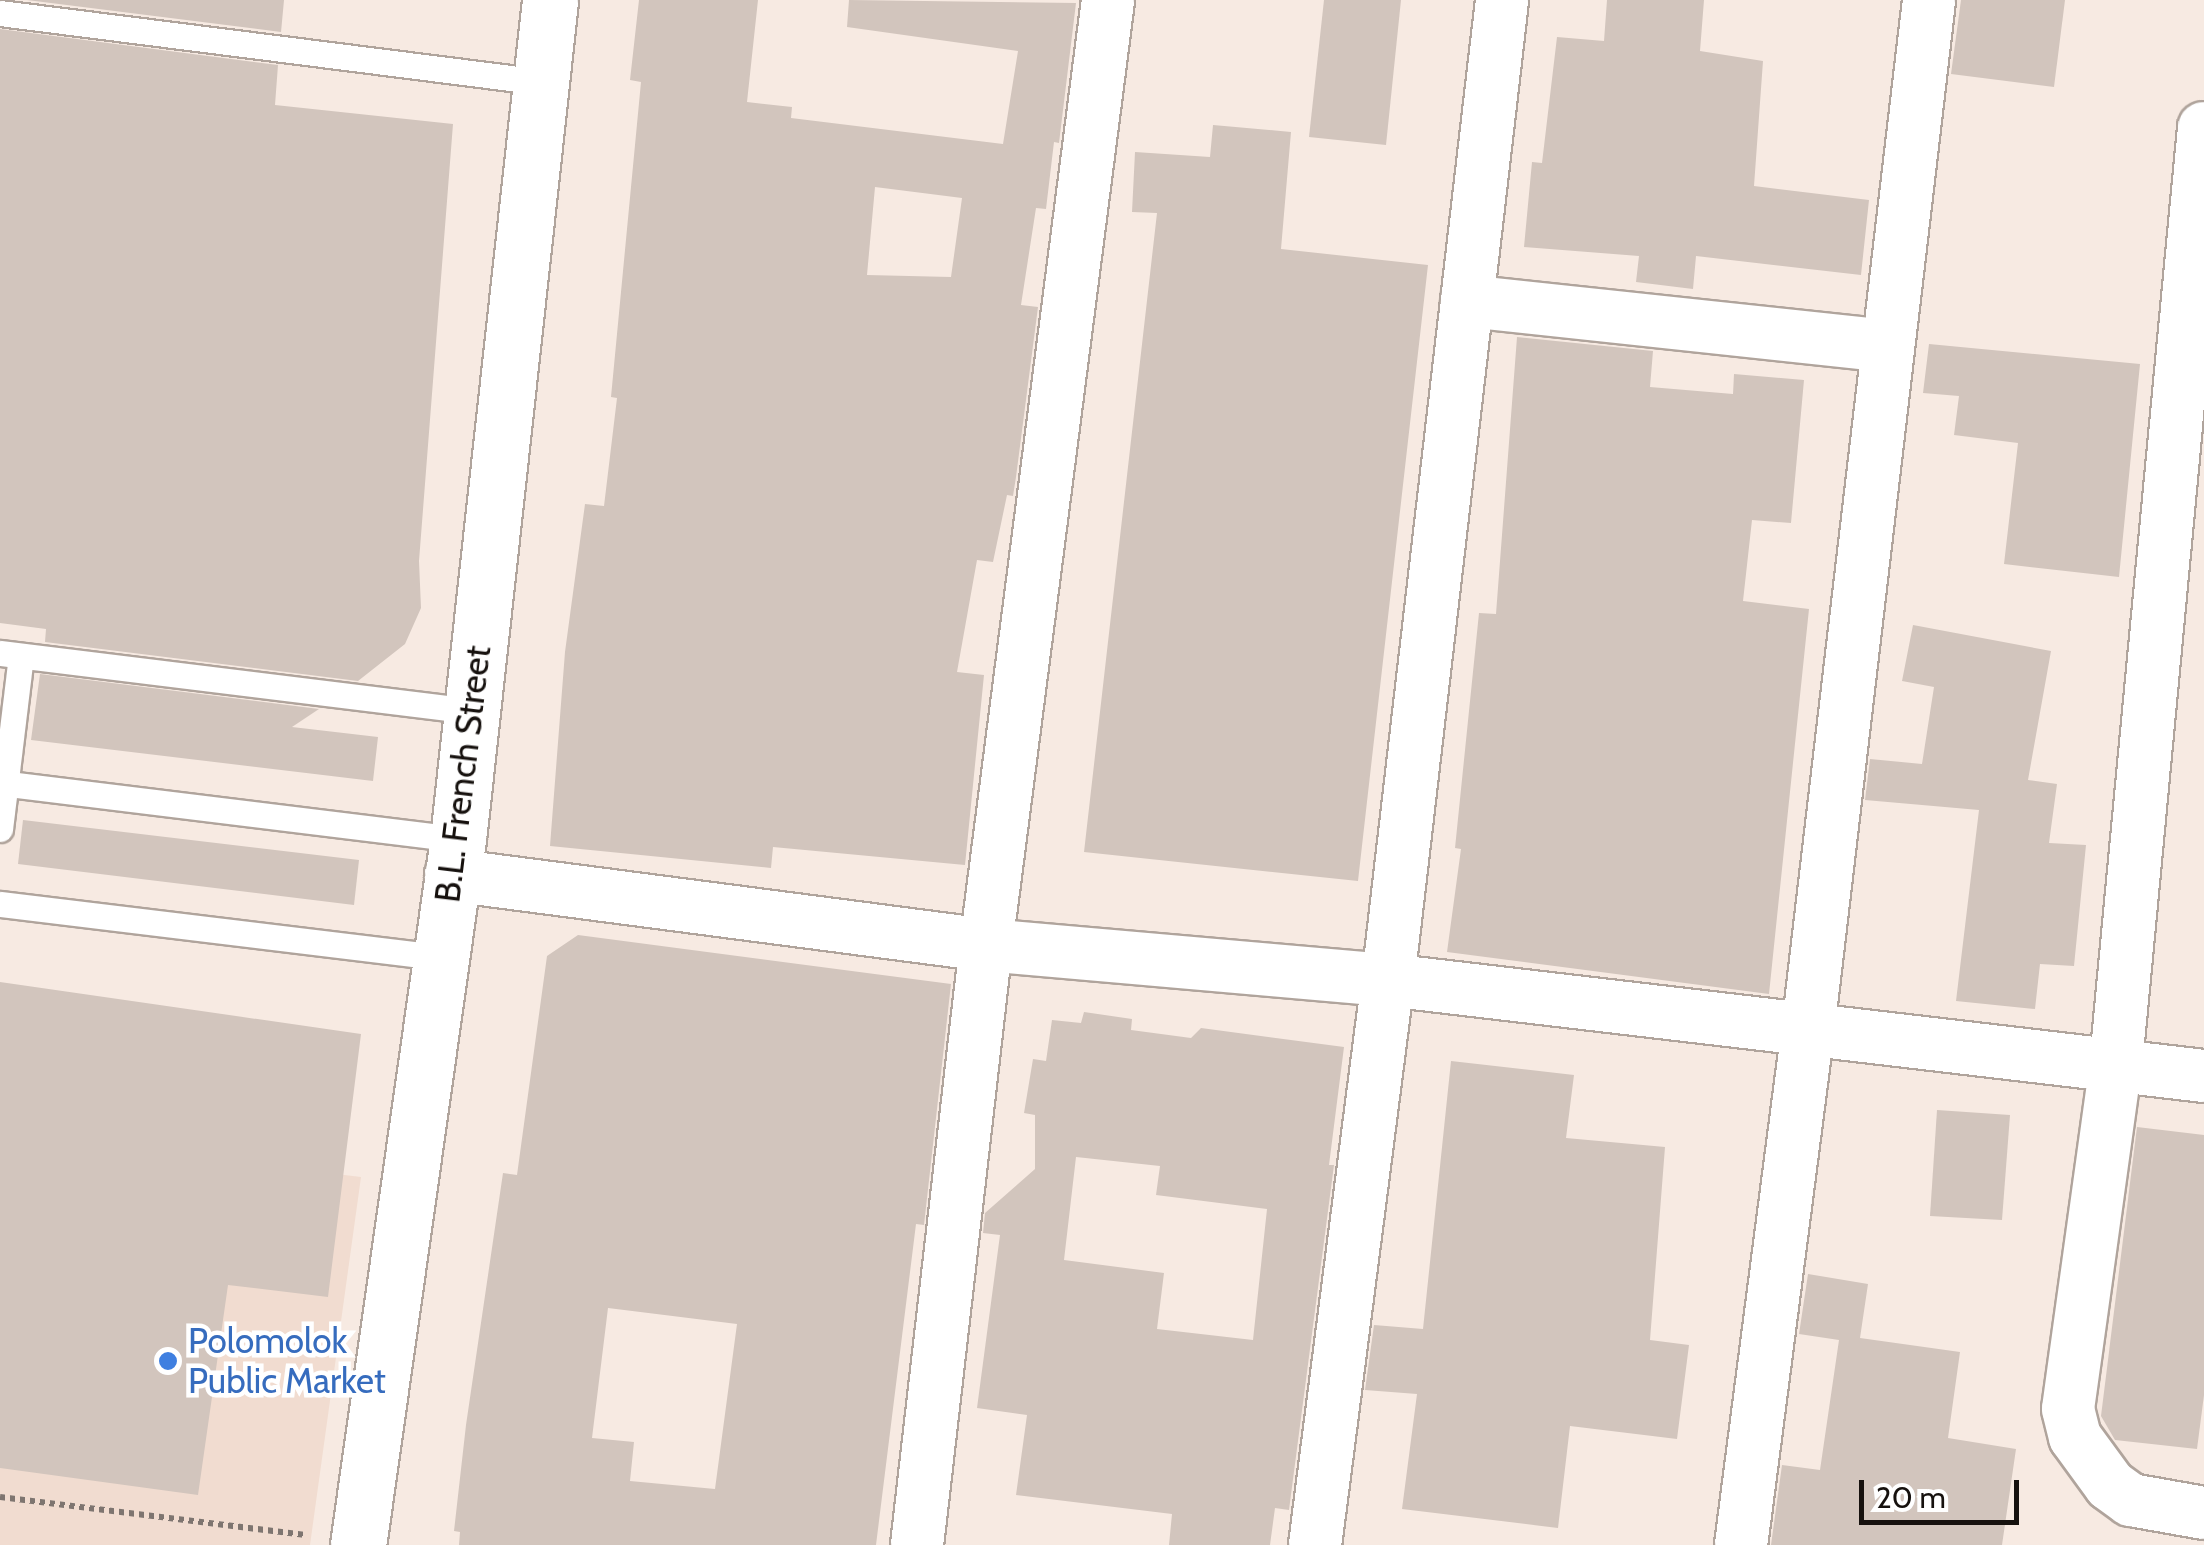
<!DOCTYPE html>
<html>
<head>
<meta charset="utf-8">
<style>
	body { margin:0 }
	#map { position:relative; width:2204px; height:1545px; overflow:hidden; background:#f7eae2; font-family:Cabin,sans-serif }
	div>[style] { position:absolute }
	.built>* { inset:0; background:#f1dcd0 }
	.building>* { inset:0; background:#d2c5bd }
	.path>* { height:6px; margin-top:-3px; transform-origin:0; background:repeating-linear-gradient(90deg,#7e7570 0 5px,transparent 0 10px) }
	.roads { filter:drop-shadow(2px 0 #b0a49c) drop-shadow(-2px 0 #b0a49c) drop-shadow(0 2px #b0a49c) drop-shadow(0 -2px #b0a49c) }
	.service>* { height:25px; margin:-12.5px; padding:0 12.5px; transform-origin:12.5px; border-radius:12.5px; background:#fff }
	.minor>* { height:52px; margin:-26px; padding:0 26px; transform-origin:26px; border-radius:26px; background:#fff }
	.tertiary>* { height:55px; margin:-27.5px; padding:0 27.5px; transform-origin:27.5px; border-radius:27.5px; background:#fff }
	.dots>* { width:28px; height:28px; translate:-50% -50%; box-sizing:border-box; border:5px solid #fff; border-radius:50% }
	span { translate:-50% -50%; white-space:nowrap; text-align:center; line-height:1.15; -webkit-text-stroke:9px #fff; paint-order:stroke }
	.street-label { font-size:35px; color:#16110e }
	.shop-label { font-size:35px; color:#366cbe }
	.left { translate:0 -50%; text-align:left }
	.scale { position:absolute; left:1859px; top:1480px; width:160px; height:45px; box-sizing:border-box; border:5px solid #16110e; border-top:0; padding-left:12px; font-size:30px; line-height:35px; white-space:nowrap; color:#16110e; -webkit-text-stroke:8px #fff; paint-order:stroke }
</style>
</head>
<body>
<div id="map">
	<div class="built">
		<div style="clip-path:polygon(0 1133px,361px 1177px,310px 1545px,0 1545px)"></div>
	</div>
	<div class="building">
		<div style="clip-path:polygon(27px 0,284px 0,281px 32px)"></div>
		<div style="clip-path:polygon(evenodd,639px 0,758px 0,747px 102px,792px 107px,791px 118px,1003px 144px,1018px 51px,847px 27px,849px 0,1076px 3px,1059px 143px,1054px 142px,1046px 209px,1036px 208px,1021px 305px,1038px 307px,1016px 477px,1013px 496px,1007px 495px,993px 562px,977px 560px,957px 672px,984px 675px,965px 865px,773px 847px,771px 868px,550px 846px,565px 652px,585px 504px,604px 506px,617px 398px,611px 397px,641px 82px,630px 80px,639px 0,875px 187px,962px 198px,951px 277px,867px 275px,875px 187px)"></div>
		<div style="clip-path:polygon(1324px 0,1401px 0,1386px 145px,1309px 137px)"></div>
		<div style="clip-path:polygon(1607px 0,1704px 0,1700px 51px,1763px 61px,1754px 186px,1869px 200px,1861px 275px,1696px 256px,1693px 289px,1636px 282px,1639px 256px,1524px 247px,1532px 162px,1542px 163px,1557px 37px,1604px 41px)"></div>
		<div style="clip-path:polygon(1961px 0,2065px 0,2054px 87px,1951px 74px)"></div>
		<div style="clip-path:polygon(0 29px,278px 65px,275px 105px,453px 124px,419px 561px,421px 608px,405px 644px,358px 681px,45px 642px,46px 629px,0 623px)"></div>
		<div style="clip-path:polygon(1213px 125px,1291px 132px,1281px 249px,1428px 265px,1358px 881px,1084px 852px,1157px 213px,1132px 212px,1135px 152px,1210px 157px)"></div>
		<div style="clip-path:polygon(1517px 337px,1653px 351px,1650px 387px,1733px 394px,1734px 374px,1804px 380px,1791px 523px,1752px 520px,1743px 601px,1809px 609px,1769px 994px,1447px 952px,1461px 849px,1455px 848px,1479px 613px,1496px 614px)"></div>
		<div style="clip-path:polygon(1929px 344px,2140px 364px,2119px 577px,2004px 564px,2018px 443px,1954px 435px,1959px 396px,1923px 393px)"></div>
		<div style="clip-path:polygon(1913px 625px,2051px 651px,2028px 780px,2057px 784px,2049px 843px,2086px 845px,2074px 966px,2040px 964px,2035px 1009px,1956px 1001px,1979px 810px,1865px 800px,1870px 759px,1922px 764px,1934px 687px,1902px 681px)"></div>
		<div style="clip-path:polygon(40px 674px,319px 709px,292px 727px,378px 737px,373px 781px,31px 740px)"></div>
		<div style="clip-path:polygon(23px 820px,359px 860px,354px 905px,18px 864px)"></div>
		<div style="clip-path:polygon(evenodd,578px 935px,951px 984px,924px 1225px,916px 1224px,876px 1545px,459px 1545px,460px 1532px,454px 1531px,466px 1425px,503px 1173px,517px 1175px,547px 956px,578px 935px,608px 1308px,737px 1324px,715px 1489px,630px 1481px,634px 1442px,592px 1438px,608px 1308px)"></div>
		<div style="clip-path:polygon(0 982px,361px 1034px,328px 1297px,228px 1285px,198px 1495px,0 1468px)"></div>
		<div style="clip-path:polygon(evenodd,1084px 1012px,1132px 1019px,1131px 1030px,1191px 1038px,1201px 1028px,1344px 1047px,1329px 1165px,1334px 1165px,1289px 1510px,1275px 1508px,1270px 1545px,1169px 1545px,1172px 1514px,1016px 1495px,1027px 1415px,977px 1408px,1000px 1235px,983px 1233px,985px 1213px,1035px 1169px,1035px 1115px,1024px 1113px,1033px 1059px,1046px 1061px,1052px 1020px,1081px 1023px,1084px 1012px,1076px 1157px,1160px 1166px,1156px 1195px,1267px 1209px,1253px 1340px,1157px 1329px,1164px 1273px,1064px 1260px,1076px 1157px)"></div>
		<div style="clip-path:polygon(1451px 1061px,1574px 1075px,1566px 1138px,1665px 1147px,1650px 1340px,1689px 1345px,1677px 1439px,1570px 1426px,1558px 1528px,1402px 1509px,1417px 1394px,1365px 1390px,1374px 1325px,1423px 1329px)"></div>
		<div style="clip-path:polygon(1937px 1110px,2010px 1115px,2002px 1220px,1930px 1216px)"></div>
		<div style="clip-path:polygon(2137px 1127px,2204px 1135px,2204px 1395px,2197px 1449px,2115px 1440px,2101px 1416px)"></div>
		<div style="clip-path:polygon(1808px 1274px,1868px 1284px,1860px 1338px,1960px 1352px,1948px 1438px,2016px 1449px,2002px 1545px,1771px 1545px,1782px 1465px,1820px 1470px,1839px 1340px,1799px 1334px)"></div>
	</div>
	<div class="path">
		<div style="left:0;top:1497px;width:308px;rotate:7.1deg"></div>
	</div>
	<div class="roads">
		<div class="service">
			<div style="left:0;top:13px;width:546px;rotate:7.26deg"></div>
			<div style="left:0;top:653px;width:476px;rotate:7deg"></div>
			<div style="left:0;top:783px;width:461px;rotate:7deg"></div>
			<div style="left:0;top:829px;width:174px;rotate:-83.1deg"></div>
			<div style="left:0;top:904px;width:441px;rotate:6.9deg"></div>
		</div>
		<div class="minor">
			<div style="left:2204px;top:128px;width:939px;rotate:95.38deg"></div>
			<div style="left:2116px;top:1063px;width:349px;rotate:97.9deg"></div>
			<div style="left:2068px;top:1409px;width:29px;rotate:76deg"></div>
			<div style="left:2075px;top:1437px;width:59px;rotate:53.9deg"></div>
			<div style="left:2110px;top:1485px;width:26px;rotate:36deg"></div>
			<div style="left:2131px;top:1500px;width:74px;rotate:10.1deg"></div>
			<div style="left:1467px;top:301px;width:422px;rotate:6.1deg"></div>
			<div style="left:451px;top:875px;width:540px;rotate:7.45deg"></div>
			<div style="left:986px;top:945px;width:404px;rotate:5deg"></div>
			<div style="left:1388px;top:980px;width:822px;rotate:6.71deg"></div>
			<div style="left:917px;top:1545px;width:604px;rotate:-83.44deg"></div>
			<div style="left:986px;top:945px;width:953px;rotate:-82.64deg"></div>
			<div style="left:1315px;top:1545px;width:570px;rotate:-82.64deg"></div>
			<div style="left:1388px;top:980px;width:987px;rotate:-83.36deg"></div>
			<div style="left:1741px;top:1545px;width:520px;rotate:-82.6deg"></div>
			<div style="left:1808px;top:1029px;width:1036px;rotate:-83.29deg"></div>
		</div>
		<div class="tertiary">
			<div style="left:358px;top:1545px;width:713px;rotate:-81.94deg"></div>
			<div style="left:458px;top:839px;width:844px;rotate:-83.74deg"></div>
		</div>
	</div>
	<div class="dots">
		<div style="left:168px;top:1361px;background:#3f7fe0"></div>
	</div>
	<div class="street-label">
		<span style="left:463px;top:774px;rotate:-83deg">B.L. French Street</span>
	</div>
	<div class="shop-label">
		<span class="left" style="left:188px;top:1361px">Polomolok<br>Public Market</span>
	</div>
	<div class="scale">20 m</div>
</div>
</body>
</html>
